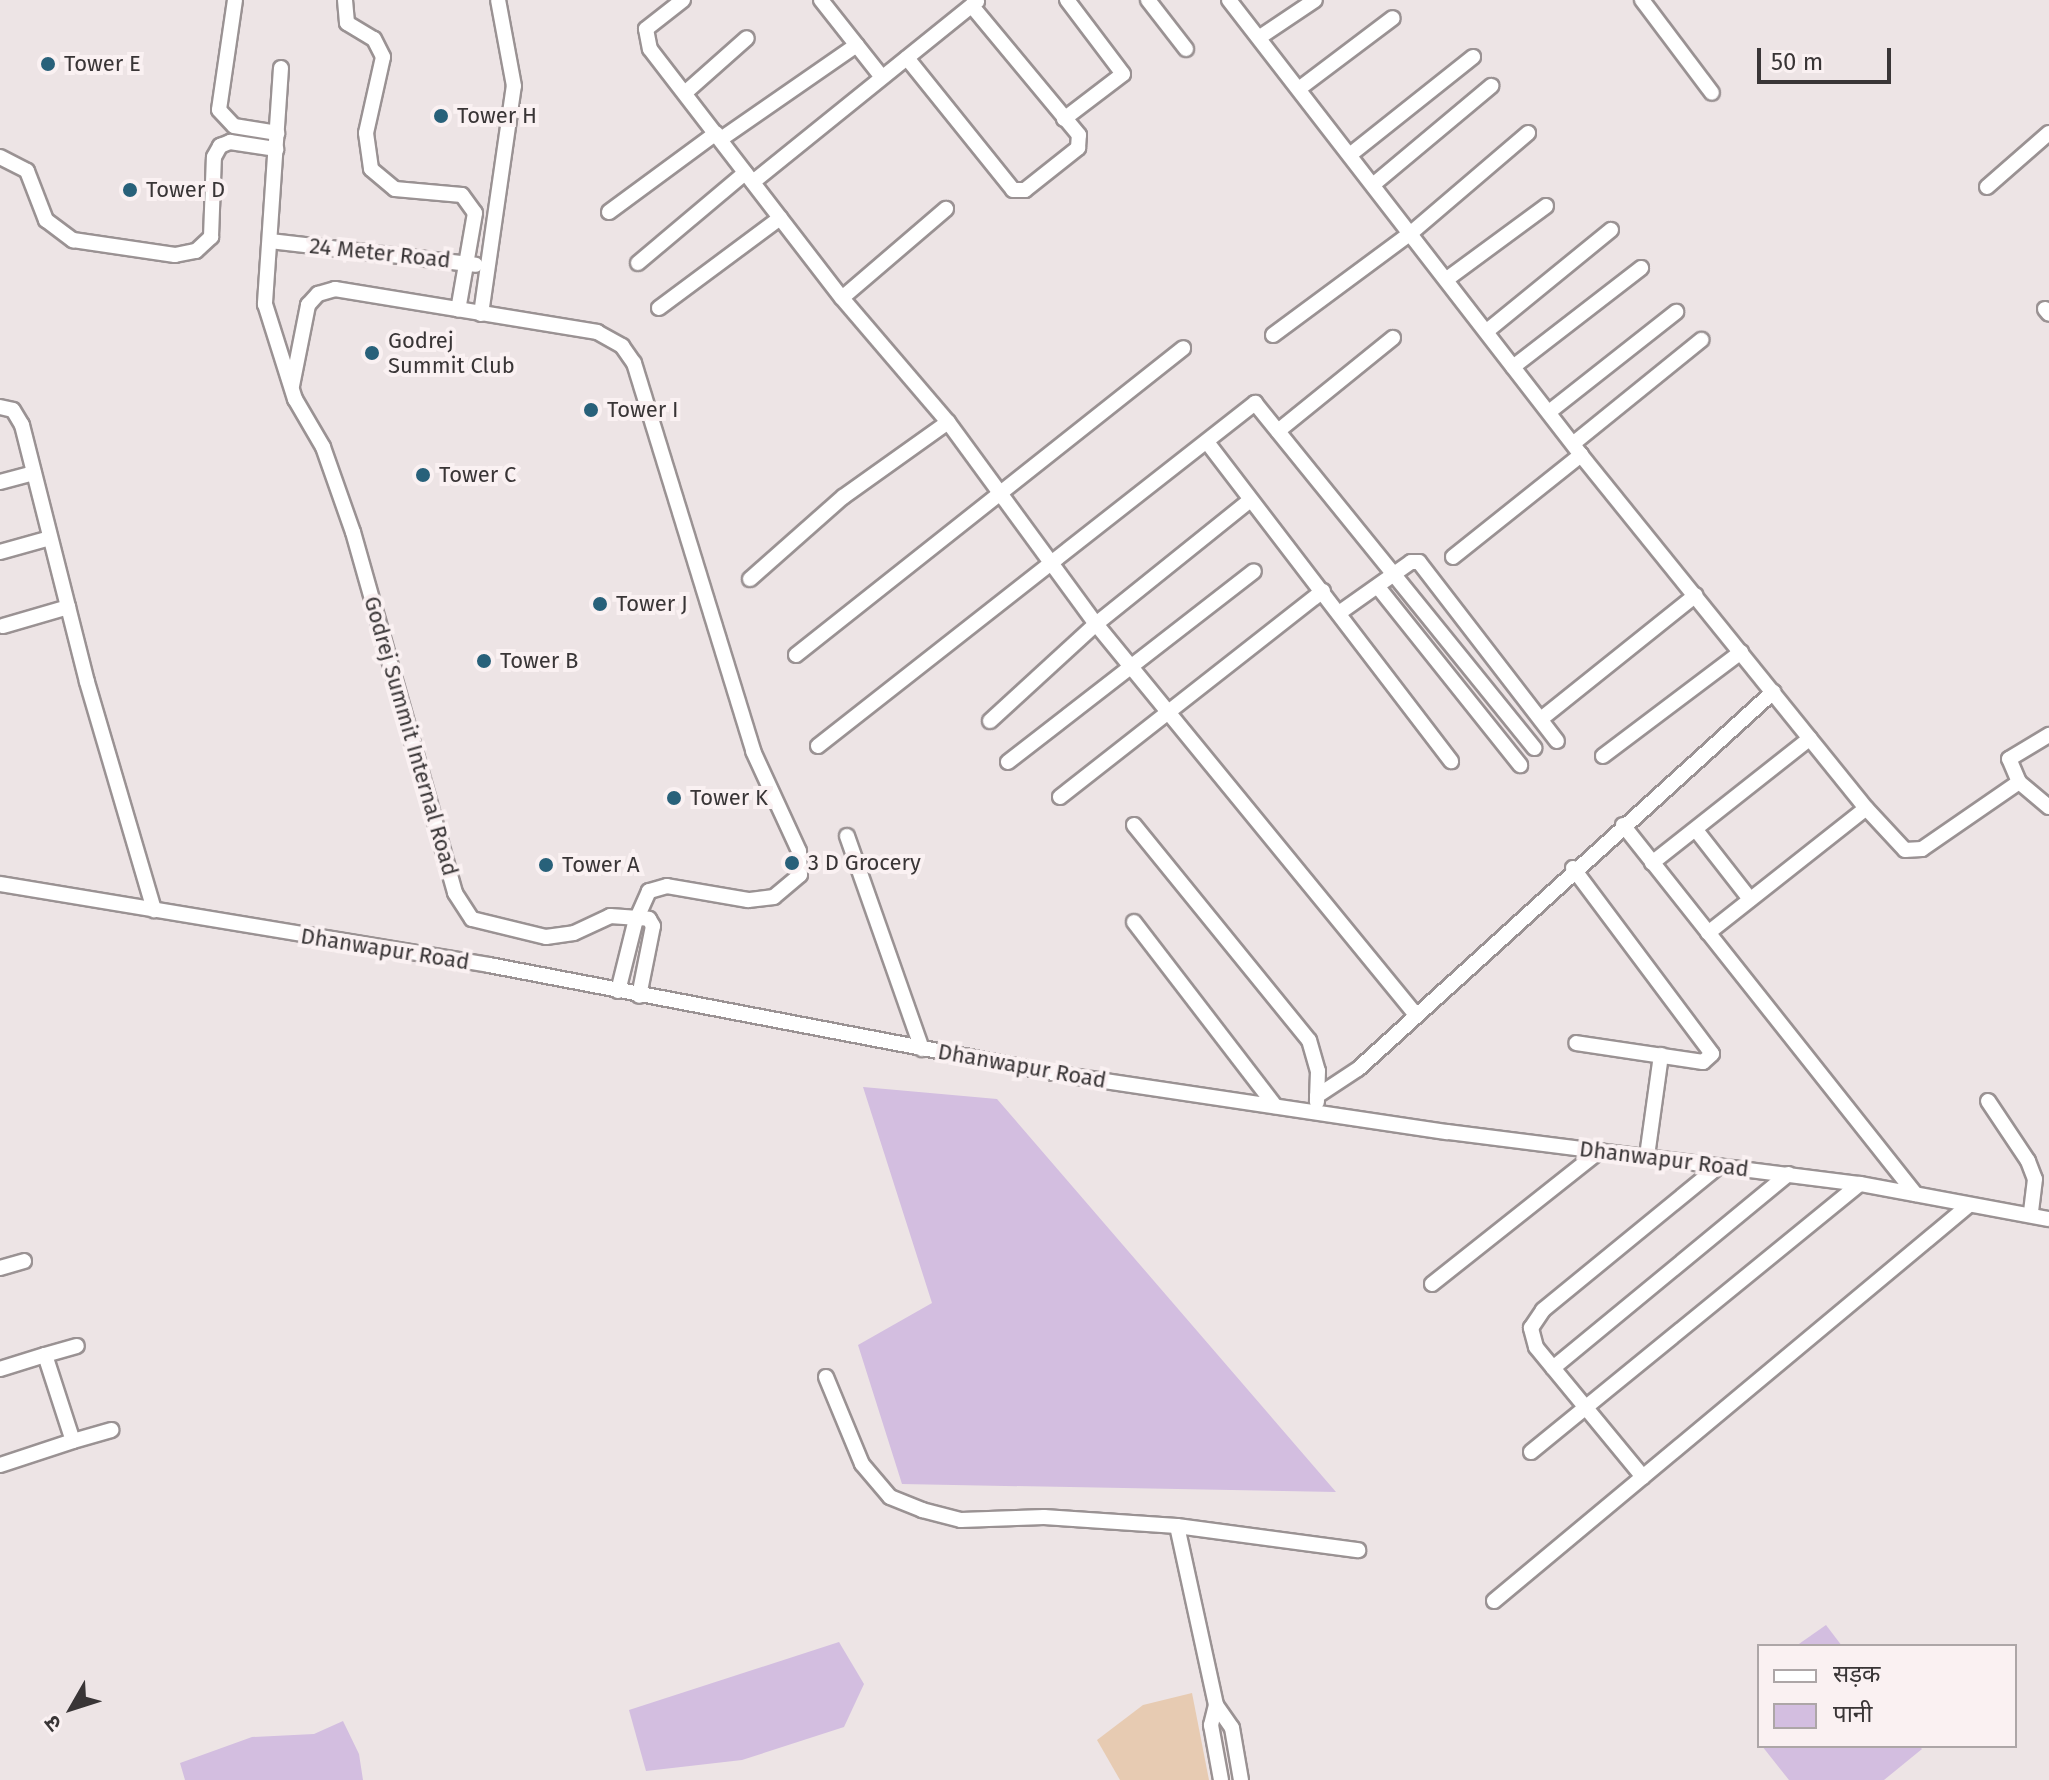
<!DOCTYPE html>
<html>
<head>
<meta charset="utf-8">
<style>
	body { margin:0 }
	#map { position:relative; width:2049px; height:1780px; overflow:hidden; background:#ede4e5; font-family:"Fira Sans","Noto Sans Devanagari",sans-serif }
	div>[style] { position:absolute }
	.green>* { inset:0; background:#e7cbb2 }
	.water>* { inset:0; background:#d3bee0 }
	.roads { filter:drop-shadow(2px 0 #9a9293) drop-shadow(-2px 0 #9a9293) drop-shadow(0 2px #9a9293) drop-shadow(0 -2px #9a9293) }
	.street>* { height:14px; margin:-7px; padding:0 7px; transform-origin:7px; border-radius:7px; background:#fff }
	.dots>* { width:22px; height:22px; translate:-50% -50%; box-sizing:border-box; border:4px solid #faf1f2; border-radius:50% }
	span { translate:-50% -50%; white-space:nowrap; text-align:center; line-height:1.15; -webkit-text-stroke:8px #faf1f2; paint-order:stroke }
	.poi-label { font-size:22px; color:#393536 }
	.left { translate:0 -50%; text-align:left }
	.street-label { font-size:22px; color:#393536 }
	.legend { position:absolute; left:1757px; top:1644px; width:260px; height:104px; box-sizing:border-box; background:#faf1f2; border:2px solid #ada6a7; margin:0; padding:10px 14px; list-style:none; font-size:24px; color:#393536 }
	.legend li { display:flex; align-items:center; gap:16px; height:40px }
	.legend b { width:40px; border:2px solid #ada6a7 }
	.north { position:absolute; left:32px; top:1668px; width:80px; height:80px; -webkit-text-stroke:6px #faf1f2; paint-order:stroke; rotate:231deg; font-size:22px; font-weight:700; line-height:32px; text-align:center; color:#393536 }
	.north::after { content:''; display:block; margin:auto; width:28px; height:36px; background:#393536; clip-path:polygon(50% 0,100% 100%,50% 72%,0 100%) }
	.scale { position:absolute; left:1757px; top:48px; width:134px; height:36px; box-sizing:border-box; border:4px solid #393536; border-top:0; padding-left:10px; font-size:24px; line-height:28px; white-space:nowrap; color:#393536; -webkit-text-stroke:6px #faf1f2; paint-order:stroke }
</style>
</head>
<body>
<div id="map">
	<div class="green">
		<div style="clip-path:polygon(1192px 1693px,1209px 1780px,1120px 1780px,1097px 1740px,1143px 1705px)"></div>
	</div>
	<div class="water">
		<div style="clip-path:polygon(863px 1087px,997px 1099px,1336px 1492px,902px 1484px,858px 1345px,932px 1303px)"></div>
		<div style="clip-path:polygon(1826px 1625px,1842px 1646px,1796px 1646px)"></div>
		<div style="clip-path:polygon(839px 1642px,864px 1684px,844px 1727px,742px 1760px,646px 1771px,629px 1710px)"></div>
		<div style="clip-path:polygon(343px 1721px,359px 1754px,363px 1780px,185px 1780px,180px 1763px,252px 1737px,314px 1734px)"></div>
		<div style="clip-path:polygon(1762px 1746px,1919px 1746px,1922px 1749px,1884px 1780px,1789px 1780px)"></div>
	</div>
	<div class="roads">
		<div class="street">
			<div style="left:235px;top:0;width:111px;rotate:98.3deg"></div>
			<div style="left:219px;top:110px;width:22px;rotate:47deg"></div>
			<div style="left:234px;top:126px;width:44px;rotate:9.2deg"></div>
			<div style="left:345px;top:0;width:23px;rotate:85deg"></div>
			<div style="left:347px;top:23px;width:31px;rotate:31deg"></div>
			<div style="left:374px;top:39px;width:20px;rotate:63deg"></div>
			<div style="left:383px;top:57px;width:78px;rotate:102.6deg"></div>
			<div style="left:366px;top:133px;width:36px;rotate:82deg"></div>
			<div style="left:371px;top:169px;width:31px;rotate:40deg"></div>
			<div style="left:395px;top:189px;width:67px;rotate:5.1deg"></div>
			<div style="left:462px;top:195px;width:22px;rotate:54deg"></div>
			<div style="left:475px;top:213px;width:98px;rotate:99.9deg"></div>
			<div style="left:683px;top:0;width:47px;rotate:141.9deg"></div>
			<div style="left:646px;top:29px;width:20px;rotate:79deg"></div>
			<div style="left:650px;top:49px;width:314px;rotate:52.4deg"></div>
			<div style="left:842px;top:298px;width:163px;rotate:49.5deg"></div>
			<div style="left:948px;top:422px;width:250px;rotate:53.8deg"></div>
			<div style="left:1096px;top:624px;width:505px;rotate:50.7deg"></div>
			<div style="left:821px;top:0;width:97px;rotate:51.7deg"></div>
			<div style="left:1148px;top:0;width:62px;rotate:52.2deg"></div>
			<div style="left:1229px;top:0;width:575px;rotate:52.27deg"></div>
			<div style="left:1581px;top:455px;width:454px;rotate:51.1deg"></div>
			<div style="left:1866px;top:808px;width:57px;rotate:47.1deg"></div>
			<div style="left:1905px;top:850px;width:17px;rotate:-3deg"></div>
			<div style="left:1922px;top:849px;width:118px;rotate:-34.6deg"></div>
			<div style="left:2019px;top:782px;width:39px;rotate:40deg"></div>
			<div style="left:1642px;top:0;width:116px;rotate:53deg"></div>
			<div style="left:1260px;top:37px;width:66px;rotate:-33.9deg"></div>
			<div style="left:907px;top:58px;width:169px;rotate:51.2deg"></div>
			<div style="left:1013px;top:190px;width:12px"></div>
			<div style="left:1025px;top:190px;width:68px;rotate:-38.4deg"></div>
			<div style="left:1078px;top:148px;width:13px;rotate:-86deg"></div>
			<div style="left:1079px;top:135px;width:168px;rotate:-129.7deg"></div>
			<div style="left:281px;top:68px;width:237px;rotate:93.9deg"></div>
			<div style="left:265px;top:304px;width:100px;rotate:72.5deg"></div>
			<div style="left:295px;top:399px;width:56px;rotate:59.7deg"></div>
			<div style="left:323px;top:447px;width:90px;rotate:70.6deg"></div>
			<div style="left:353px;top:532px;width:375px;rotate:74.2deg"></div>
			<div style="left:455px;top:893px;width:31px;rotate:57deg"></div>
			<div style="left:472px;top:919px;width:76px;rotate:13.7deg"></div>
			<div style="left:546px;top:937px;width:28px;rotate:-8deg"></div>
			<div style="left:574px;top:933px;width:40px;rotate:-25deg"></div>
			<div style="left:610px;top:916px;width:39px;rotate:4deg"></div>
			<div style="left:649px;top:919px;width:8px;rotate:60deg"></div>
			<div style="left:653px;top:926px;width:71px;rotate:101.3deg"></div>
			<div style="left:1300px;top:88px;width:116px;rotate:-37deg"></div>
			<div style="left:686px;top:92px;width:81px;rotate:-41.5deg"></div>
			<div style="left:1064px;top:119px;width:74px;rotate:-37.3deg"></div>
			<div style="left:1123px;top:74px;width:93px;rotate:-127.1deg"></div>
			<div style="left:721px;top:139px;width:165px;rotate:-34.7deg"></div>
			<div style="left:1351px;top:154px;width:156px;rotate:-38.5deg"></div>
			<div style="left:0;top:157px;width:30px;rotate:27deg"></div>
			<div style="left:27px;top:171px;width:53px;rotate:68.8deg"></div>
			<div style="left:46px;top:220px;width:34px;rotate:37deg"></div>
			<div style="left:73px;top:240px;width:103px;rotate:8.4deg"></div>
			<div style="left:175px;top:255px;width:21px;rotate:-11deg"></div>
			<div style="left:196px;top:251px;width:21px;rotate:-43deg"></div>
			<div style="left:211px;top:237px;width:80px;rotate:-87.9deg"></div>
			<div style="left:214px;top:157px;width:13px;rotate:-61deg"></div>
			<div style="left:220px;top:146px;width:11px;rotate:-22deg"></div>
			<div style="left:230px;top:142px;width:47px;rotate:8.7deg"></div>
			<div style="left:753px;top:182px;width:288px;rotate:-38.9deg"></div>
			<div style="left:1374px;top:184px;width:153px;rotate:-39.9deg"></div>
			<div style="left:1987px;top:187px;width:82px;rotate:-41.1deg"></div>
			<div style="left:609px;top:212px;width:133px;rotate:-36.4deg"></div>
			<div style="left:270px;top:241px;width:207px;rotate:6.6deg"></div>
			<div style="left:638px;top:263px;width:140px;rotate:-40.1deg"></div>
			<div style="left:1447px;top:279px;width:123px;rotate:-36.4deg"></div>
			<div style="left:842px;top:298px;width:137px;rotate:-40.6deg"></div>
			<div style="left:659px;top:308px;width:151px;rotate:-36.6deg"></div>
			<div style="left:2045px;top:309px;width:6px;rotate:51deg"></div>
			<div style="left:481px;top:314px;width:230px;rotate:-81.8deg"></div>
			<div style="left:514px;top:86px;width:87px;rotate:-100.5deg"></div>
			<div style="left:1487px;top:331px;width:160px;rotate:-39.2deg"></div>
			<div style="left:1273px;top:335px;width:172px;rotate:-36.5deg"></div>
			<div style="left:1411px;top:233px;width:154px;rotate:-40.5deg"></div>
			<div style="left:1513px;top:367px;width:162px;rotate:-37.7deg"></div>
			<div style="left:292px;top:386px;width:83px;rotate:-78.8deg"></div>
			<div style="left:308px;top:305px;width:15px;rotate:-48deg"></div>
			<div style="left:318px;top:294px;width:18px;rotate:-16deg"></div>
			<div style="left:335px;top:289px;width:266px;rotate:9.3deg"></div>
			<div style="left:597px;top:332px;width:29px;rotate:29deg"></div>
			<div style="left:622px;top:346px;width:21px;rotate:55deg"></div>
			<div style="left:634px;top:363px;width:406px;rotate:72.9deg"></div>
			<div style="left:753px;top:751px;width:110px;rotate:65.3deg"></div>
			<div style="left:799px;top:851px;width:24px;rotate:88deg"></div>
			<div style="left:800px;top:875px;width:34px;rotate:140deg"></div>
			<div style="left:774px;top:897px;width:26px;rotate:173deg"></div>
			<div style="left:748px;top:900px;width:82px;rotate:-170.2deg"></div>
			<div style="left:667px;top:886px;width:19px;rotate:164deg"></div>
			<div style="left:649px;top:891px;width:35px;rotate:114deg"></div>
			<div style="left:635px;top:923px;width:70px;rotate:104deg"></div>
			<div style="left:0;top:407px;width:13px;rotate:13deg"></div>
			<div style="left:13px;top:410px;width:17px;rotate:59deg"></div>
			<div style="left:22px;top:425px;width:265px;rotate:75.8deg"></div>
			<div style="left:87px;top:682px;width:238px;rotate:73.6deg"></div>
			<div style="left:1549px;top:412px;width:162px;rotate:-38.2deg"></div>
			<div style="left:1278px;top:431px;width:148px;rotate:-39deg"></div>
			<div style="left:1207px;top:442px;width:402px;rotate:52.6deg"></div>
			<div style="left:1574px;top:443px;width:164px;rotate:-39deg"></div>
			<div style="left:0;top:482px;width:35px;rotate:-15deg"></div>
			<div style="left:0;top:552px;width:52px;rotate:-15.6deg"></div>
			<div style="left:1453px;top:557px;width:164px;rotate:-38.6deg"></div>
			<div style="left:750px;top:579px;width:124px;rotate:-41.4deg"></div>
			<div style="left:843px;top:497px;width:129px;rotate:-35.5deg"></div>
			<div style="left:1378px;top:587px;width:228px;rotate:51.4deg"></div>
			<div style="left:1339px;top:613px;width:88px;rotate:-35.3deg"></div>
			<div style="left:1411px;top:562px;width:8px"></div>
			<div style="left:1419px;top:562px;width:226px;rotate:52.4deg"></div>
			<div style="left:3px;top:626px;width:68px;rotate:-16.3deg"></div>
			<div style="left:796px;top:655px;width:494px;rotate:-38.4deg"></div>
			<div style="left:1541px;top:719px;width:198px;rotate:-38.7deg"></div>
			<div style="left:990px;top:721px;width:144px;rotate:-42.5deg"></div>
			<div style="left:1096px;top:624px;width:198px;rotate:-38.8deg"></div>
			<div style="left:818px;top:746px;width:556px;rotate:-38.13deg"></div>
			<div style="left:1255px;top:403px;width:444px;rotate:51deg"></div>
			<div style="left:1603px;top:756px;width:173px;rotate:-37deg"></div>
			<div style="left:1008px;top:762px;width:311px;rotate:-37.8deg"></div>
			<div style="left:2019px;top:782px;width:25px;rotate:-113deg"></div>
			<div style="left:2009px;top:759px;width:47px;rotate:-31deg"></div>
			<div style="left:1060px;top:797px;width:334px;rotate:-38.1deg"></div>
			<div style="left:1134px;top:825px;width:277px;rotate:50.9deg"></div>
			<div style="left:1309px;top:1040px;width:32px;rotate:74deg"></div>
			<div style="left:1318px;top:1071px;width:31px;rotate:92deg"></div>
			<div style="left:1623px;top:825px;width:471px;rotate:51.6deg"></div>
			<div style="left:1696px;top:830px;width:88px;rotate:52deg"></div>
			<div style="left:847px;top:836px;width:226px;rotate:70.6deg"></div>
			<div style="left:1652px;top:863px;width:201px;rotate:-38.3deg"></div>
			<div style="left:1573px;top:868px;width:232px;rotate:53.2deg"></div>
			<div style="left:1712px;top:1054px;width:12px;rotate:138deg"></div>
			<div style="left:1703px;top:1062px;width:128px;rotate:-171.5deg"></div>
			<div style="left:0;top:884px;width:496px;rotate:9.4deg"></div>
			<div style="left:489px;top:965px;width:579px;rotate:10.84deg"></div>
			<div style="left:1058px;top:1074px;width:394px;rotate:8.5deg"></div>
			<div style="left:1448px;top:1132px;width:415px;rotate:7.2deg"></div>
			<div style="left:1860px;top:1184px;width:192px;rotate:10.5deg"></div>
			<div style="left:1134px;top:922px;width:232px;rotate:52.5deg"></div>
			<div style="left:1708px;top:933px;width:201px;rotate:-38.3deg"></div>
			<div style="left:1317px;top:1096px;width:49px;rotate:-33.4deg"></div>
			<div style="left:1358px;top:1069px;width:561px;rotate:-42.25deg"></div>
			<div style="left:1988px;top:1101px;width:72px;rotate:56.3deg"></div>
			<div style="left:2028px;top:1161px;width:19px;rotate:69deg"></div>
			<div style="left:2035px;top:1179px;width:35px;rotate:97deg"></div>
			<div style="left:1647px;top:1156px;width:102px;rotate:-82.1deg"></div>
			<div style="left:0;top:1268px;width:25px;rotate:-16deg"></div>
			<div style="left:1432px;top:1284px;width:214px;rotate:-38.4deg"></div>
			<div style="left:45px;top:1355px;width:33px;rotate:-16deg"></div>
			<div style="left:1553px;top:1368px;width:305px;rotate:-39.5deg"></div>
			<div style="left:0;top:1369px;width:47px;rotate:-17.3deg"></div>
			<div style="left:45px;top:1355px;width:90px;rotate:72deg"></div>
			<div style="left:73px;top:1441px;width:77px;rotate:161.8deg"></div>
			<div style="left:826px;top:1377px;width:94px;rotate:67.5deg"></div>
			<div style="left:862px;top:1464px;width:43px;rotate:49.7deg"></div>
			<div style="left:890px;top:1497px;width:35px;rotate:22deg"></div>
			<div style="left:922px;top:1510px;width:40px;rotate:14.4deg"></div>
			<div style="left:961px;top:1520px;width:83px;rotate:-2.1deg"></div>
			<div style="left:1044px;top:1517px;width:133px;rotate:3.9deg"></div>
			<div style="left:1177px;top:1526px;width:183px;rotate:7.6deg"></div>
			<div style="left:73px;top:1441px;width:40px;rotate:-16deg"></div>
			<div style="left:1531px;top:1452px;width:424px;rotate:-39.2deg"></div>
			<div style="left:1643px;top:1477px;width:168px;rotate:-129.5deg"></div>
			<div style="left:1536px;top:1347px;width:20px;rotate:-105deg"></div>
			<div style="left:1531px;top:1328px;width:22px;rotate:-56deg"></div>
			<div style="left:1543px;top:1310px;width:227px;rotate:-39.3deg"></div>
			<div style="left:1177px;top:1526px;width:183px;rotate:77.7deg"></div>
			<div style="left:1216px;top:1705px;width:28px;rotate:55deg"></div>
			<div style="left:1232px;top:1728px;width:53px;rotate:80.2deg"></div>
			<div style="left:1494px;top:1601px;width:617px;rotate:-39.81deg"></div>
			<div style="left:1216px;top:1705px;width:21px;rotate:104deg"></div>
			<div style="left:1211px;top:1725px;width:56px;rotate:79.7deg"></div>
		</div>
	</div>
	<div class="dots">
		<div style="left:48px;top:64px;background:#28617a"></div>
		<div style="left:441px;top:116px;background:#28617a"></div>
		<div style="left:130px;top:190px;background:#28617a"></div>
		<div style="left:372px;top:353px;background:#28617a"></div>
		<div style="left:591px;top:410px;background:#28617a"></div>
		<div style="left:423px;top:475px;background:#28617a"></div>
		<div style="left:600px;top:604px;background:#28617a"></div>
		<div style="left:484px;top:661px;background:#28617a"></div>
		<div style="left:674px;top:798px;background:#28617a"></div>
		<div style="left:792px;top:863px;background:#28617a"></div>
		<div style="left:546px;top:865px;background:#28617a"></div>
	</div>
	<div class="poi-label">
		<span class="left" style="left:64px;top:64px">Tower E</span>
		<span class="left" style="left:457px;top:116px">Tower H</span>
		<span class="left" style="left:146px;top:190px">Tower D</span>
		<span class="left" style="left:388px;top:353px">Godrej<br>Summit Club</span>
		<span class="left" style="left:607px;top:410px">Tower I</span>
		<span class="left" style="left:439px;top:475px">Tower C</span>
		<span class="left" style="left:616px;top:604px">Tower J</span>
		<span class="left" style="left:500px;top:661px">Tower B</span>
		<span class="left" style="left:690px;top:798px">Tower K</span>
		<span class="left" style="left:808px;top:863px">3 D Grocery</span>
		<span class="left" style="left:562px;top:865px">Tower A</span>
	</div>
	<div class="street-label">
		<span style="left:380px;top:253px;rotate:6deg">24 Meter Road</span>
		<span style="left:411px;top:736px;rotate:74deg">Godrej Summit Internal Road</span>
		<span style="left:385px;top:949px;rotate:9deg">Dhanwapur Road</span>
		<span style="left:1022px;top:1066px;rotate:10deg">Dhanwapur Road</span>
		<span style="left:1664px;top:1159px;rotate:7deg">Dhanwapur Road</span>
	</div>
	<ul class="legend">
	<li><b style="height:10px;background:#fff"></b>सड़क</li>
	<li><b style="height:22px;background:#d3bee0"></b>पानी</li>
	</ul>
	<div class="north">उ</div>
	<div class="scale">50 m</div>
</div>
</body>
</html>
